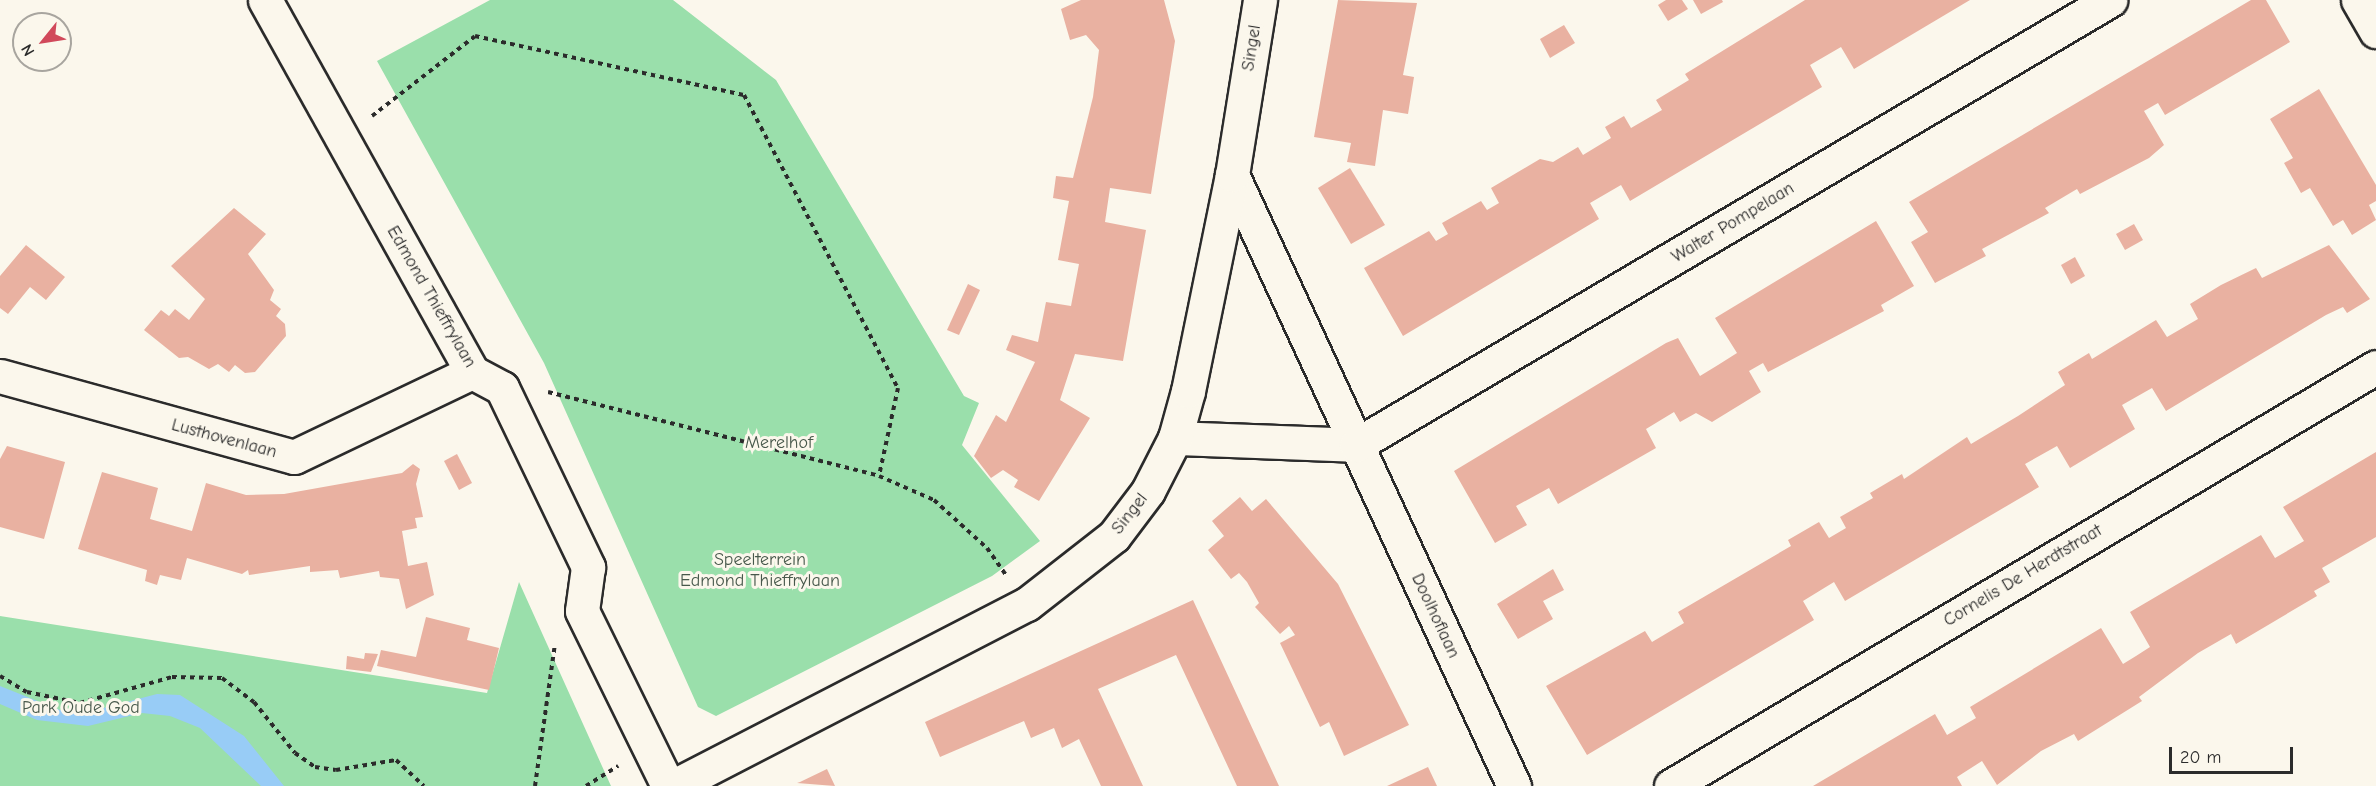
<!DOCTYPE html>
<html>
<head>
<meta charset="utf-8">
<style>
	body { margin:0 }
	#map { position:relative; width:2376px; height:786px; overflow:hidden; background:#fbf7ec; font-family:"Comic Neue",sans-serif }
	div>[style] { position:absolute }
	.green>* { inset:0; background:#9adfab }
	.water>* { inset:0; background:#98ccf6 }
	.building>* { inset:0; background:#e9b1a1 }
	.path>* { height:4px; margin-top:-2px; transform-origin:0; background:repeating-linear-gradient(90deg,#2b2b2b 0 4.5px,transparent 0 9px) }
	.roads { filter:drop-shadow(2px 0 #2b2b2b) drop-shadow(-2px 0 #2b2b2b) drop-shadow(0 2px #2b2b2b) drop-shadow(0 -2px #2b2b2b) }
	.street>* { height:33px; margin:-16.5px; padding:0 16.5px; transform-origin:16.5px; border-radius:16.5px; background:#fbf7ec }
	span { translate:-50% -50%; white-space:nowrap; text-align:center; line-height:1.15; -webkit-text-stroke:6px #fbf7ec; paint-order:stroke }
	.street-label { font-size:18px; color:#2b2b2b }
	.park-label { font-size:18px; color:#47584b }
	.north { position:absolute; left:12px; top:12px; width:60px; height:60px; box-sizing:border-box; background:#fbf7ec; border:2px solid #a8a59f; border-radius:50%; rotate:240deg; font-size:16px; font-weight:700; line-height:24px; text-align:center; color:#2b2b2b }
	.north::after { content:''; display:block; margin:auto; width:21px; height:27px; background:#d1495b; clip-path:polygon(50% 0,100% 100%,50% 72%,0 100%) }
	.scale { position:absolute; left:2169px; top:747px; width:124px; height:27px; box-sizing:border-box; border:3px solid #2b2b2b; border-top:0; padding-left:8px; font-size:18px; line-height:21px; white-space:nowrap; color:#2b2b2b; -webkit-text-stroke:4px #fbf7ec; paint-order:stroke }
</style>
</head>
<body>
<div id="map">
	<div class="green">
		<div style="clip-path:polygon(490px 0,673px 0,776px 80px,964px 396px,979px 403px,962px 445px,1040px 541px,992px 576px,716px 716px,698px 707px,544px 363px,377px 61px)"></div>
		<div style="clip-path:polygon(519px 582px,611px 786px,0 786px,0 616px,487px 693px)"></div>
	</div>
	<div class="water">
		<div style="clip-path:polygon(0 686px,60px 710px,96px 710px,157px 694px,180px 695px,244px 736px,284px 786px,261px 786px,200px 728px,170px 716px,142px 713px,88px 726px,37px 720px,0 704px)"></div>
	</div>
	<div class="building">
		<div style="clip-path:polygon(1081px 0,1164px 0,1175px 41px,1151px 194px,1110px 188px,1105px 222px,1146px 230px,1123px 361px,1075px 354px,1060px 400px,1090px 418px,1039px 501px,1014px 487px,1018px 480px,1003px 470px,991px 478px,974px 456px,996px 415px,1006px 422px,1035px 362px,1006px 350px,1012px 335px,1038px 342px,1046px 302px,1071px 306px,1079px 264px,1058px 260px,1069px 201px,1053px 198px,1056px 176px,1073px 178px,1093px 97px,1099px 50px,1086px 35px,1070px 40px,1061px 9px)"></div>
		<div style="clip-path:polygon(1338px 0,1417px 3px,1403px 75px,1414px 77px,1408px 114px,1383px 110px,1375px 166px,1347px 162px,1351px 143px,1314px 137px)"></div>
		<div style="clip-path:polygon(1666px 0,1682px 0,1688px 9px,1668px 21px,1658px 5px)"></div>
		<div style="clip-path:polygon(1693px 0,1722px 0,1723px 2px,1701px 14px)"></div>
		<div style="clip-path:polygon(1805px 0,1970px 0,1854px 69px,1841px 47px,1810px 65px,1822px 87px,1630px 201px,1621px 185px,1590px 203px,1599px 219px,1403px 336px,1364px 268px,1429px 231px,1436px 241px,1448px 234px,1442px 223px,1481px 201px,1487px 210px,1499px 203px,1491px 188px,1540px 159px,1553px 162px,1578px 147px,1583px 155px,1611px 138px,1605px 127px,1624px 116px,1631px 128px,1662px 110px,1656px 100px,1689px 80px,1685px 74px)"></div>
		<div style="clip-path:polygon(2251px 0,2266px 0,2290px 42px,2165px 115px,2158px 103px,2144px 111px,2164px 145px,2149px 158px,2080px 194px,2077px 189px,2045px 208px,2049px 213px,1982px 249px,1986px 256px,1935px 283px,1911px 242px,1928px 232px,1909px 202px)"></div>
		<div style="clip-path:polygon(1564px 25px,1575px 43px,1550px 58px,1540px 39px)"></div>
		<div style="clip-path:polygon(2319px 89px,2376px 185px,2376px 201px,2369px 205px,2376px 220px,2352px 235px,2343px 220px,2333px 226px,2310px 188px,2301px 193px,2284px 163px,2293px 158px,2270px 119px)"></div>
		<div style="clip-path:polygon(1350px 168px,1385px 225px,1351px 244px,1318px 188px)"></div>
		<div style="clip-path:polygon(234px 208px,266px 234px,248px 254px,274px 290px,270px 300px,281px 309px,276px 316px,285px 324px,286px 336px,255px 372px,245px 373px,235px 365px,229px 372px,218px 364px,209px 369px,188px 357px,179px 358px,144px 330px,161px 310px,169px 316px,175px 309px,189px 320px,205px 299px,171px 266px)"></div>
		<div style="clip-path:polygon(1876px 221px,1914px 286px,1881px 305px,1884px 311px,1768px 372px,1763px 363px,1749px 371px,1761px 392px,1712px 422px,1696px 413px,1680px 422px,1674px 412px,1646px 429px,1656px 448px,1558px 504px,1549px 488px,1516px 506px,1527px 525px,1495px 543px,1454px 471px,1666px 343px,1678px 338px,1700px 376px,1718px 365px,1737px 353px,1715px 318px)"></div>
		<div style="clip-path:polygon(2134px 224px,2143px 240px,2125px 250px,2116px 234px)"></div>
		<div style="clip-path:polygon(26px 245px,65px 277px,46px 300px,30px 287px,8px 314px,0 308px,0 276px)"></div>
		<div style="clip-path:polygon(2329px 245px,2370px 299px,2347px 313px,2343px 307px,2326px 315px,2166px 411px,2152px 388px,2122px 405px,2135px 429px,2070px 468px,2057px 446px,2025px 464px,2039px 487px,1845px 601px,1834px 582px,1803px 601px,1814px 620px,1587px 755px,1546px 686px,1645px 631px,1652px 642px,1684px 623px,1678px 612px,1791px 546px,1788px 540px,1819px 522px,1829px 538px,1846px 528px,1840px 517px,1873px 498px,1870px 493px,1902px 474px,1904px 479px,1967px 437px,1971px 444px,2018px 416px,2065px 385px,2058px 372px,2089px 353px,2092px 359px,2156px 320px,2167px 337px,2198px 319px,2190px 304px,2221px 285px,2256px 268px,2262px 278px)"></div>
		<div style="clip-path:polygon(2075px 257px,2085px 276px,2071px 284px,2061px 265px)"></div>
		<div style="clip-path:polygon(968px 284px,980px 290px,959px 335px,947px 330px)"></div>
		<div style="clip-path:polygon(7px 446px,65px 462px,44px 539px,0 527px,0 459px)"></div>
		<div style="clip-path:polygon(2376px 452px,2376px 537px,2322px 568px,2330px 582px,2314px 591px,2317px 596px,2236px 644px,2231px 634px,2198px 653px,2139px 697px,2142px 701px,2078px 741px,2074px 734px,2041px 751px,1997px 785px,1982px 761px,1957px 777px,1962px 786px,1813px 786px,1935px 714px,1947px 735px,1976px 718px,1970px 707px,2101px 628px,2123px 664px,2136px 656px,2150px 647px,2130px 612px,2261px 535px,2275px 558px,2304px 541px,2283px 507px)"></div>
		<div style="clip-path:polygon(457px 454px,472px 483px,459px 490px,444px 461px)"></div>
		<div style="clip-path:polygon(413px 464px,420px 469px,416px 484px,423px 517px,415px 518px,417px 528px,402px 531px,408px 566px,427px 562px,434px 595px,406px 609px,399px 579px,380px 577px,379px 571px,340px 578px,338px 570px,310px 572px,310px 566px,249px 575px,248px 570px,242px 574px,187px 558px,181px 580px,160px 575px,157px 585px,145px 581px,147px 570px,78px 549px,102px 472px,158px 488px,150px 519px,192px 531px,206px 483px,246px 495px,284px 494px,402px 473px)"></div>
		<div style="clip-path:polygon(1240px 497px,1252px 511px,1266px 499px,1338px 584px,1409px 725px,1344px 756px,1329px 722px,1320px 727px,1280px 643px,1295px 635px,1289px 626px,1280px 634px,1255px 607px,1259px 603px,1247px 582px,1239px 573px,1231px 579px,1208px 550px,1224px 536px,1212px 521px)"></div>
		<div style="clip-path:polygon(1553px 569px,1564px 590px,1543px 601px,1553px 619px,1518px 639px,1497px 604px)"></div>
		<div style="clip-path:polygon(1193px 600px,1279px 786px,1237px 786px,1176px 655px,1098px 689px,1143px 786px,1101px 786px,1079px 739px,1062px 748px,1054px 728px,1031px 738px,1024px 721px,940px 757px,925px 722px)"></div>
		<div style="clip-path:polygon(426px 617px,470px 628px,467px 640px,499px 648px,489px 690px,377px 666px,381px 650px,416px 657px)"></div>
		<div style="clip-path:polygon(365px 653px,378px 654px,371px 672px,346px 669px,347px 656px,364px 659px)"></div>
		<div style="clip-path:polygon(1428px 767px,1437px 786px,1387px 786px)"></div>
		<div style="clip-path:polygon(827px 769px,835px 786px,797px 783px,800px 782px)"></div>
	</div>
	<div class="path">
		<div style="left:372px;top:116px;width:130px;rotate:-37.8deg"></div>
		<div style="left:475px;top:36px;width:275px;rotate:12.4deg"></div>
		<div style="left:744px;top:95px;width:331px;rotate:62.3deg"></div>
		<div style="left:898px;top:388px;width:90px;rotate:102.2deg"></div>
		<div style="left:548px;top:392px;width:341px;rotate:14.2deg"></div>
		<div style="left:879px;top:476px;width:60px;rotate:23.6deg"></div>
		<div style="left:934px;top:500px;width:72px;rotate:42.2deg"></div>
		<div style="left:987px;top:548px;width:32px;rotate:55deg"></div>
		<div style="left:0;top:676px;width:31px;rotate:31deg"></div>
		<div style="left:27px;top:692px;width:54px;rotate:11.7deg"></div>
		<div style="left:80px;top:703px;width:96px;rotate:-15.8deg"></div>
		<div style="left:172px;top:677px;width:50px;rotate:1.1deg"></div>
		<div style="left:222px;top:678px;width:40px;rotate:37deg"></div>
		<div style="left:254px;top:702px;width:65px;rotate:51.2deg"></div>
		<div style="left:295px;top:753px;width:24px;rotate:35deg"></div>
		<div style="left:315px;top:767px;width:21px;rotate:8deg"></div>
		<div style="left:336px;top:770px;width:61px;rotate:-9.5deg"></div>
		<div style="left:396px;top:760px;width:38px;rotate:43deg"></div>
		<div style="left:535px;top:786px;width:143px;rotate:-82deg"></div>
		<div style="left:586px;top:786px;width:38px;rotate:-32deg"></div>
	</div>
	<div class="roads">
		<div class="street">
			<div style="left:265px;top:0;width:426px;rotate:60.9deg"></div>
			<div style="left:472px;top:372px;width:34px;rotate:28deg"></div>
			<div style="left:502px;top:388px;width:199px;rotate:64.3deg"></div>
			<div style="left:588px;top:567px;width:44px;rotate:97.8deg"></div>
			<div style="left:582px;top:611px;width:195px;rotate:63.8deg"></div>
			<div style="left:2358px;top:0;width:36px;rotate:60deg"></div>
			<div style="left:1232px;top:175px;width:673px;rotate:65.22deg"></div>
			<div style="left:0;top:376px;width:305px;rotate:15.4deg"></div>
			<div style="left:294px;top:457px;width:197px;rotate:-25.5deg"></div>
			<div style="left:1175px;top:438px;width:181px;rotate:2.2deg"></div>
			<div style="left:1356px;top:445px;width:876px;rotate:-30.55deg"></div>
			<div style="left:674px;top:786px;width:397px;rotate:-27.3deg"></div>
			<div style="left:1027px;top:604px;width:110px;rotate:-38deg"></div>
			<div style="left:1114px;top:536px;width:56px;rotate:-52.9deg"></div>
			<div style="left:1148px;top:491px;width:59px;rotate:-63deg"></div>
			<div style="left:1175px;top:438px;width:49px;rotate:-74.5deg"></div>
			<div style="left:1188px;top:391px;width:220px;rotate:-78.5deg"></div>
			<div style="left:1232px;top:175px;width:177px;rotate:-80.9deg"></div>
			<div style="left:1671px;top:786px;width:820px;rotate:-30.72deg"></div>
		</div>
	</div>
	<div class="street-label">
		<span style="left:1252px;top:48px;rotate:-81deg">Singel</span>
		<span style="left:1733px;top:223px;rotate:-31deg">Walter Pompelaan</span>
		<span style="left:431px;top:297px;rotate:60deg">Edmond Thieffrylaan</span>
		<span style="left:224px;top:439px;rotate:15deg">Lusthovenlaan</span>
		<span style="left:1130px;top:514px;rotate:-52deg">Singel</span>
		<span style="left:2023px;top:576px;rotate:-31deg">Cornelis De Herdtstraat</span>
		<span style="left:1435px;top:616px;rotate:65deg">Doolhoflaan</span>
	</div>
	<div class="park-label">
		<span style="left:779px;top:443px">Merelhof</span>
		<span style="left:760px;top:571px">Speelterrein<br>Edmond Thieffrylaan</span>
		<span style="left:81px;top:708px">Park Oude God</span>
	</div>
	<div class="north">N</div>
	<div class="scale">20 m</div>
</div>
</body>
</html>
